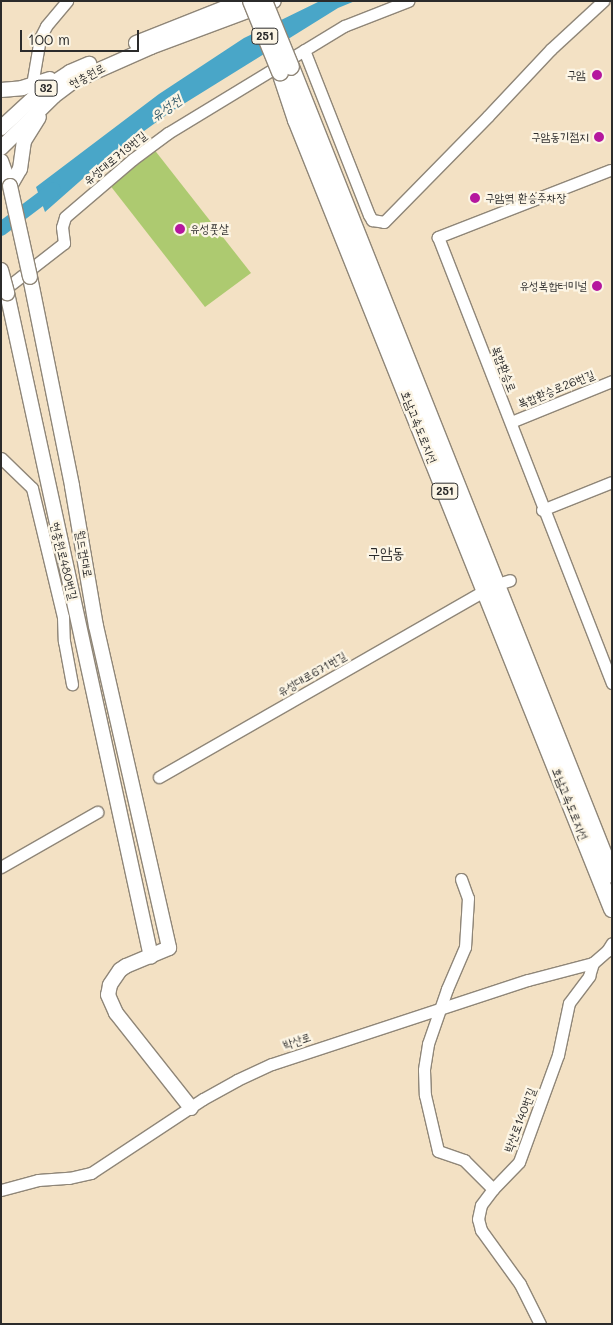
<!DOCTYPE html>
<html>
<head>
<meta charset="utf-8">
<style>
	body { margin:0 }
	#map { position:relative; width:613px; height:1325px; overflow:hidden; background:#f3e1c4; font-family:Mali,"Poor Story",sans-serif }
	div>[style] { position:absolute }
	.green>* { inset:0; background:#adca70 }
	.water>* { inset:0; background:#49a6c8 }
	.river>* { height:14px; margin:-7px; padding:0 7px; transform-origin:7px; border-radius:7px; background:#49a6c8 }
	.roads { filter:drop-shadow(1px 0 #8f8678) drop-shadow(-1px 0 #8f8678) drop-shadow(0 1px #8f8678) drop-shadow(0 -1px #8f8678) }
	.minor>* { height:11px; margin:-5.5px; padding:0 5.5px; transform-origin:5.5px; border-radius:5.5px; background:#fff }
	.major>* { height:14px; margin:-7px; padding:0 7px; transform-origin:7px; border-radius:7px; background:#fff }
	.highway>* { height:16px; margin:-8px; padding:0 8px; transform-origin:8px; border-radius:8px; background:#fff }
	.bridges { filter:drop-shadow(1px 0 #8f8678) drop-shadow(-1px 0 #8f8678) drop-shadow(0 1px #8f8678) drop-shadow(0 -1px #8f8678) }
	.major-bridge>* { height:14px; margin:-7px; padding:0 7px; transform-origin:7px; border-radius:7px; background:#fff }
	.highway-bridge>* { height:16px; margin:-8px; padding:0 8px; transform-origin:8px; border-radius:8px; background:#fff }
	.dots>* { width:14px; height:14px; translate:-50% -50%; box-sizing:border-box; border:2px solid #fcf5e5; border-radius:50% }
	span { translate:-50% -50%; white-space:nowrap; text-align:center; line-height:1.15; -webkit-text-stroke:4.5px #fcf5e5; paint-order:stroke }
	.shield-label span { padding:1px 4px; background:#fcf5e5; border:1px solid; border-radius:4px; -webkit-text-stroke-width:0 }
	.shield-label { font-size:11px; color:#2b2b2b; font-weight:700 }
	.poi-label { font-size:12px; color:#2b2b2b }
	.right { translate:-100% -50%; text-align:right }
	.left { translate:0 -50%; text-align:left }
	.street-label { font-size:12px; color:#2b2b2b }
	.water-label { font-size:14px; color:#375c6a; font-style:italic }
	.quarter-label { font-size:15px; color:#2b2b2b }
	.frame { position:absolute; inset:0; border:2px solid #2b2b2b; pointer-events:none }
	.scale { position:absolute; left:20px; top:30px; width:119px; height:22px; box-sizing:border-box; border:2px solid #2b2b2b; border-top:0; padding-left:6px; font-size:15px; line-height:18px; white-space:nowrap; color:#2b2b2b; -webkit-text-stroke:4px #fcf5e5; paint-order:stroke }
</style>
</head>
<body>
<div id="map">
	<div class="green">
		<div style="clip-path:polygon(153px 148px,251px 273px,205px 307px,109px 184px)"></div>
	</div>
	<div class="water">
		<div style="clip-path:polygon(320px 1px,355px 1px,338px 8px,169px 113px,104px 160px,45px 212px,36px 187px,159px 94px,244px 38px)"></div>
	</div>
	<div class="river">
		<div style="left:1px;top:229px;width:66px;rotate:-37deg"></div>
	</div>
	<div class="roads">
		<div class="minor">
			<div style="left:304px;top:50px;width:177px;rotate:68.5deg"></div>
			<div style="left:369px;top:215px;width:6px;rotate:59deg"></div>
			<div style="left:372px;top:220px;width:12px;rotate:9deg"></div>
			<div style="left:384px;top:222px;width:148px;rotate:-45.5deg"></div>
			<div style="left:488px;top:116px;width:92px;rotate:-46.8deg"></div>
			<div style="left:551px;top:49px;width:71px;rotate:-42.7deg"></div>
			<div style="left:32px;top:85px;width:48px;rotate:-80.3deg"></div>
			<div style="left:40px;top:38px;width:13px;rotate:-63deg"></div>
			<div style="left:46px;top:26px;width:33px;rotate:-50deg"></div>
			<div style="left:610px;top:170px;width:185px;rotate:158.7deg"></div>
			<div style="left:438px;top:237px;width:479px;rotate:68.7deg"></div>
			<div style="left:1px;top:292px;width:80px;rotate:-37.9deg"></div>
			<div style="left:64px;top:243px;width:16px;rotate:-97deg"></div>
			<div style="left:62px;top:227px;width:10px;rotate:-73deg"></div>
			<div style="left:65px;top:217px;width:89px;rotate:-40.5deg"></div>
			<div style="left:133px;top:159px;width:44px;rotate:-36.6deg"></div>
			<div style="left:168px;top:133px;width:206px;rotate:-31.3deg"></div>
			<div style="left:344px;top:26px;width:69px;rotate:-21.3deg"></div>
			<div style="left:511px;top:422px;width:109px;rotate:-22.1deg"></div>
			<div style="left:1px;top:458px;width:43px;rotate:44.1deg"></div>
			<div style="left:32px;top:488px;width:133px;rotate:76.5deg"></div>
			<div style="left:63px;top:617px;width:24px;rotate:88deg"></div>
			<div style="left:64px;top:641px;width:44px;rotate:79.5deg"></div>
			<div style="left:542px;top:510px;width:75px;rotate:-21.8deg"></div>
			<div style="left:504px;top:582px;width:6px;rotate:-18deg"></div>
			<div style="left:159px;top:777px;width:369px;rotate:-29.8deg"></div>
			<div style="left:1px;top:867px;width:111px;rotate:-29.8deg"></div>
			<div style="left:461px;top:879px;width:20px;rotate:70deg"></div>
			<div style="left:468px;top:898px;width:49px;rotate:93.5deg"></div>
			<div style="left:465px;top:947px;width:46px;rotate:113.2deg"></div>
			<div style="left:447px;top:989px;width:58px;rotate:109.1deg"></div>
			<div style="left:428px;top:1044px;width:26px;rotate:99deg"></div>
			<div style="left:424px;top:1070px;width:25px;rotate:88deg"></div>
			<div style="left:425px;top:1095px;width:57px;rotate:76.9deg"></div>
			<div style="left:438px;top:1151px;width:28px;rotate:19deg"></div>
			<div style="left:464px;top:1160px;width:41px;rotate:45deg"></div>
			<div style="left:1px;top:1190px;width:38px;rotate:-15deg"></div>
			<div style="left:38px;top:1180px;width:31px;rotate:-4deg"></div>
			<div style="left:69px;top:1178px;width:23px;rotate:-13deg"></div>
			<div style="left:91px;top:1173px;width:134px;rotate:-33.5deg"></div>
			<div style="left:203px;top:1099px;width:39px;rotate:-29deg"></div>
			<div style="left:237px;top:1080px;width:38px;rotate:-25deg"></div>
			<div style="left:272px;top:1064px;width:269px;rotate:-18.2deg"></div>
			<div style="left:528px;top:980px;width:67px;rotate:-14.7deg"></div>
			<div style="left:593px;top:963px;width:18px;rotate:-41deg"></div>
			<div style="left:607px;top:951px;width:9px;rotate:-58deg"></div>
			<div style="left:540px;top:1324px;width:45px;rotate:-116.6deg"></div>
			<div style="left:520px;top:1284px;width:67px;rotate:-125.8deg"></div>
			<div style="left:481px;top:1230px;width:11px;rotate:-105deg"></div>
			<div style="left:478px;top:1219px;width:14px;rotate:-78deg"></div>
			<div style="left:481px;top:1205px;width:20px;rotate:-53deg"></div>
			<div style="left:493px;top:1189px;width:37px;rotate:-46deg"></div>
			<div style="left:519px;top:1162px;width:114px;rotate:-70deg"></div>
			<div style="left:558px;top:1055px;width:53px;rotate:-78.1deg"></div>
			<div style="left:569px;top:1003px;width:34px;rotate:-53deg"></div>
			<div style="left:589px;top:976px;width:14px;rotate:-73deg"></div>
		</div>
		<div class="major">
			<div style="left:136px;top:43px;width:114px;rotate:-21.6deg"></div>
			<div style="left:1px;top:90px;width:21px;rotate:-5deg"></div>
			<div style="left:22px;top:88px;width:29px;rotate:-18deg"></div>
			<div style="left:1px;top:128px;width:54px;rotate:-42.8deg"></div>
			<div style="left:41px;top:91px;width:35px;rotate:-33deg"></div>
			<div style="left:70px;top:72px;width:21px;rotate:-23deg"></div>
			<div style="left:1px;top:148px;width:74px;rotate:-44.5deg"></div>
			<div style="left:54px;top:96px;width:25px;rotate:-37deg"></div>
			<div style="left:74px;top:81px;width:84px;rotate:-23.8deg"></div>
			<div style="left:151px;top:47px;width:131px;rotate:-20.5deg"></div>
			<div style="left:1px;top:161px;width:27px;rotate:70deg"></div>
			<div style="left:10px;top:186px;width:20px;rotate:-60deg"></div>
			<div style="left:20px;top:169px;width:28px;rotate:-82deg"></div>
			<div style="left:24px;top:141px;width:28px;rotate:-58deg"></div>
			<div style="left:30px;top:277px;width:213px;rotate:78.6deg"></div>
			<div style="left:72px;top:486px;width:142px;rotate:80.3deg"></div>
			<div style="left:96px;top:626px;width:330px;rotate:77.2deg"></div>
			<div style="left:169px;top:948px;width:47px;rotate:157.3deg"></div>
			<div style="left:126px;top:966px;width:7px;rotate:146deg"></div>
			<div style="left:120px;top:970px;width:18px;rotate:124deg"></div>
			<div style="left:110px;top:985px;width:10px;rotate:101deg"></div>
			<div style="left:108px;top:995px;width:20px;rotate:66deg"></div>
			<div style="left:116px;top:1013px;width:121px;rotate:51.7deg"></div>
			<div style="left:7px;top:293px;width:679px;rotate:77.76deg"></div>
		</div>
		<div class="highway">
			<div style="left:291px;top:67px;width:869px;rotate:68.33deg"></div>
			<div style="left:280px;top:72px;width:51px;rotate:71.6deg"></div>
			<div style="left:296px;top:120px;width:850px;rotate:68.17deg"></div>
		</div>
	</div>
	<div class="bridges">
		<div class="major-bridge">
			<div style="left:10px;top:186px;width:93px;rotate:77.6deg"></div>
			<div style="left:1px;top:270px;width:24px;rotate:75deg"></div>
		</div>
		<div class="highway-bridge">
			<div style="left:251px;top:1px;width:77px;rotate:67.8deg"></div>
			<div style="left:264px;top:1px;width:71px;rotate:67.8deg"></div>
		</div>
	</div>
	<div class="dots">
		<div style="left:597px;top:75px;background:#b5179e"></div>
		<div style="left:599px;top:137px;background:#b5179e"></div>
		<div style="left:475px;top:198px;background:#b5179e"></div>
		<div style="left:180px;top:229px;background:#b5179e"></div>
		<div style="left:597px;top:286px;background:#b5179e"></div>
	</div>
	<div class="shield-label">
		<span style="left:265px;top:36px">251</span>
		<span style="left:46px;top:88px">32</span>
		<span style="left:445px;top:491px">251</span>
	</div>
	<div class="poi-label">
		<span class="right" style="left:586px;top:75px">구암</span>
		<span class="right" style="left:589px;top:137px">구암동기점지</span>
		<span class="left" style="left:485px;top:198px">구암역 환승주차장</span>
		<span class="left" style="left:190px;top:229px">유성풋살</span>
		<span class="right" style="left:587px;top:286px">유성복합터미널</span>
	</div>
	<div class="street-label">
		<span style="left:87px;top:76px;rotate:-28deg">현충원로</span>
		<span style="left:115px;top:158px;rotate:-39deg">유성대로713번길</span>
		<span style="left:504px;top:369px;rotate:69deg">복합환승로</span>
		<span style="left:556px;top:389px;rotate:-22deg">복합환승로26번길</span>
		<span style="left:419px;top:427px;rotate:68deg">호남고속도로지선</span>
		<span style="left:84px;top:554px;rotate:80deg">월드컵대로</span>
		<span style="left:64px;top:561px;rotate:76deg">현충원로480번길</span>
		<span style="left:312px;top:674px;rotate:-30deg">유성대로671번길</span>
		<span style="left:570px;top:804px;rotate:68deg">호남고속도로지선</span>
		<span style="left:297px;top:1041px;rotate:-18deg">박산로</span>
		<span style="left:520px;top:1120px;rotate:-69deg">박산로140번길</span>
	</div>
	<div class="water-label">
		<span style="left:166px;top:108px;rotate:-35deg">유성천</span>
	</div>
	<div class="quarter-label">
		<span style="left:386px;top:553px">구암동</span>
	</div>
	<div class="frame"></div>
	<div class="scale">100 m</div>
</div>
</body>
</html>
